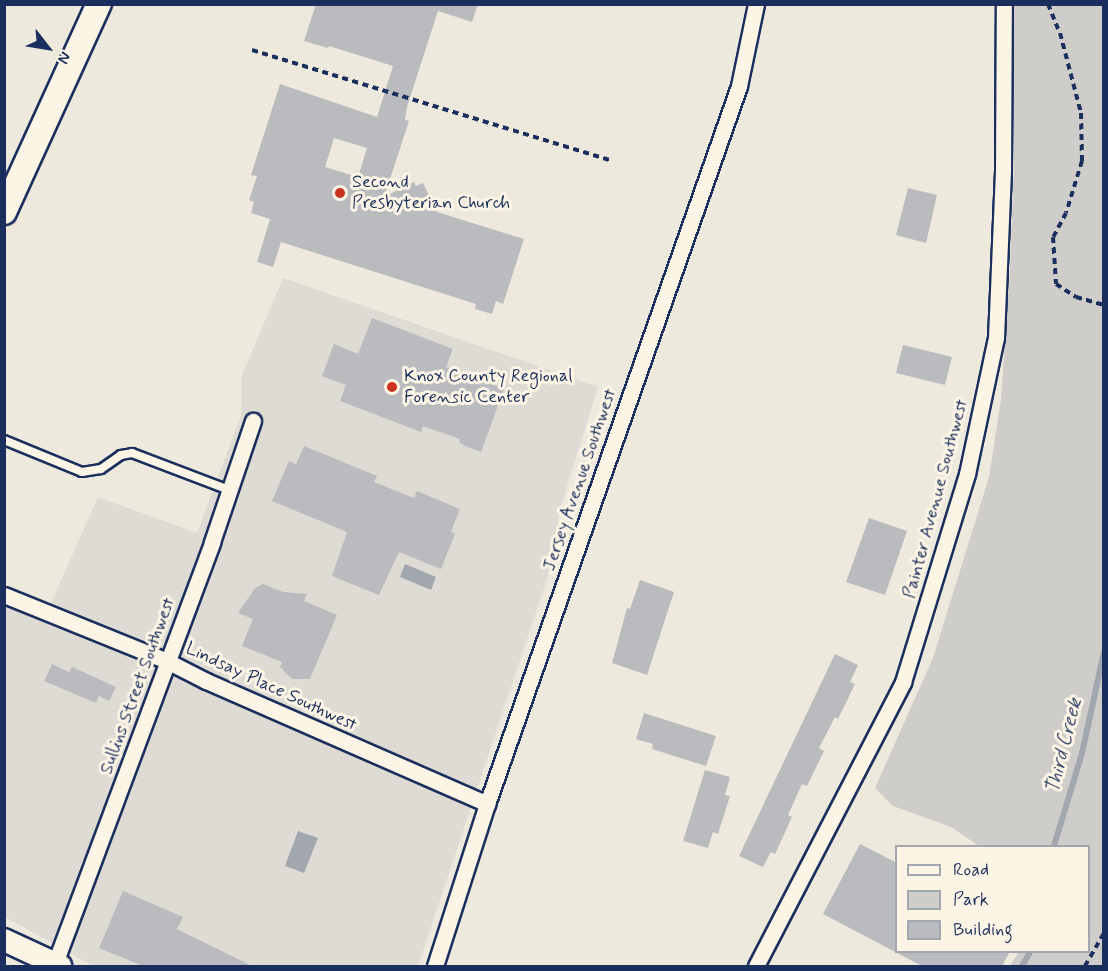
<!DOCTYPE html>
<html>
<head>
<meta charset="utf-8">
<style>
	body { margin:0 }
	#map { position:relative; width:1108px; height:971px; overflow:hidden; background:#eee9dd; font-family:Mynerve,sans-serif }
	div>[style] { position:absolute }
	.built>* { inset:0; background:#dedbd4 }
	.green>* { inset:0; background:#cfcdca }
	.water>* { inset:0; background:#a2a7af }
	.stream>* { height:6px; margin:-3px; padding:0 3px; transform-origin:3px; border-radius:3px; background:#a2a7af }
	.building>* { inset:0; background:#babbbe }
	.path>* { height:4px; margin-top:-2px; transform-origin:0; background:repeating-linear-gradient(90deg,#1b2f5e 0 6px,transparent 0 10.5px) }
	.roads { filter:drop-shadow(2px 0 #1b2f5e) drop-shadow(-2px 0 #1b2f5e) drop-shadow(0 2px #1b2f5e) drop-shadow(0 -2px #1b2f5e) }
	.lane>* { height:8px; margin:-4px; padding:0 4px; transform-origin:4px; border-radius:4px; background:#fcf5e5 }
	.street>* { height:15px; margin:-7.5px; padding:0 7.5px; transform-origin:7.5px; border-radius:7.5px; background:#fcf5e5 }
	.secondary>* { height:22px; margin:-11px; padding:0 11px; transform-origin:11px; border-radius:11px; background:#fcf5e5 }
	.primary>* { height:24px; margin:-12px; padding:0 12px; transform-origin:12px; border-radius:12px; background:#fcf5e5 }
	.dots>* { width:16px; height:16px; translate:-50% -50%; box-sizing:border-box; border:3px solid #fcf5e5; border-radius:50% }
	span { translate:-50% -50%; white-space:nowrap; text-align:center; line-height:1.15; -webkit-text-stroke:6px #fcf5e5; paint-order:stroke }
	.poi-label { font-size:18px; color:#1b2f5e }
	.left { translate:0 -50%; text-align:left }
	.street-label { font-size:18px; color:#1b2f5e }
	.water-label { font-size:20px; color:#445376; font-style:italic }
	.frame { position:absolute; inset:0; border:6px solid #1b2f5e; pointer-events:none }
	.legend { position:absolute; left:895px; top:845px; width:195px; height:108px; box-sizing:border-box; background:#fcf5e5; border:2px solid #a2a6af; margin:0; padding:8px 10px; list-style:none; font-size:18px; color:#1b2f5e }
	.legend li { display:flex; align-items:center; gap:12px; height:30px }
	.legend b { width:30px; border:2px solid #a2a6af }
	.north { position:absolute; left:18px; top:18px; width:60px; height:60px; -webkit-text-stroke:4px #fcf5e5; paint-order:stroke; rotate:121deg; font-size:16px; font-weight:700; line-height:24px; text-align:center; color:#1b2f5e }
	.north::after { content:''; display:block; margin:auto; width:21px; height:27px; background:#1b2f5e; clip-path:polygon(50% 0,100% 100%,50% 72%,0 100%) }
</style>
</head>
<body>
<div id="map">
	<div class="built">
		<div style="clip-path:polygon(283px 278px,598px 387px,558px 516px,559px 543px,418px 966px,93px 966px,5px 917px,4px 584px,51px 603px,98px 497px,197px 533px,241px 415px,241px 378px)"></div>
	</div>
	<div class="green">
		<div style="clip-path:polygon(1013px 5px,1103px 5px,1103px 966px,1010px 966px,1019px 952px,1088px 952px,1088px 846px,979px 846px,951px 827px,893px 806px,875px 788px,933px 658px,989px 477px,1001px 399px,1010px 268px,1014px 165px)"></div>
	</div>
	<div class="water">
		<div style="clip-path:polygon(405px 564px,436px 577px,431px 590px,400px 577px)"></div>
		<div style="clip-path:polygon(298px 831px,318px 838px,304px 873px,285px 866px)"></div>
	</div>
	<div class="stream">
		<div style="left:1054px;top:846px;width:97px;rotate:-73.2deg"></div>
		<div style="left:1082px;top:753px;width:103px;rotate:-77.7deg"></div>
		<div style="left:1022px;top:966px;width:16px;rotate:-60deg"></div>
	</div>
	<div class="building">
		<div style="clip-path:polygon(evenodd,316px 4px,478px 4px,472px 22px,438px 11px,407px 107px,405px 120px,409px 121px,384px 197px,414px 182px,416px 186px,423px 183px,437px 212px,524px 239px,503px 304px,496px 301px,492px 314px,475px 309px,476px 304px,281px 242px,273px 267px,257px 262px,270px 219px,251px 213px,254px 202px,249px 200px,257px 176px,251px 175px,280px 84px,377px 117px,393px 66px,329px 46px,328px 48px,304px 41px,316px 4px,334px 138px,367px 148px,358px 177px,325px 167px,334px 138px)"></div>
		<div style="clip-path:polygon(908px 188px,937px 195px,926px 243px,896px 235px)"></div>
		<div style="clip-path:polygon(372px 318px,453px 349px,446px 367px,504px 389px,481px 452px,465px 446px,459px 442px,460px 439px,423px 426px,421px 432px,340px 401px,346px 385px,322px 376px,334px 344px,358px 354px)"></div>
		<div style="clip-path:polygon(903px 345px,952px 357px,945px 385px,896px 373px)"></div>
		<div style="clip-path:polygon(304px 446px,377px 476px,374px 482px,414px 498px,417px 491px,460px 509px,451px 532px,455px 534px,441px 569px,399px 552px,379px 595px,332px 576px,347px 532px,272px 501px,289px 461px,296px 464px)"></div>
		<div style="clip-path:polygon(869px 518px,907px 531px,885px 595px,846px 582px)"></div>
		<div style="clip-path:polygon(640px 580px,674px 592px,647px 675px,612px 663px,627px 608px,630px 609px)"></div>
		<div style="clip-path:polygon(263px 584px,283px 592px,307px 594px,304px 601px,337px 615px,310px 679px,292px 679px,280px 667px,282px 662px,242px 646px,253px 619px,238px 613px,255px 588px)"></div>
		<div style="clip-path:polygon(835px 654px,858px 665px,850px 682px,855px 684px,838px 719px,835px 717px,819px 748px,824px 751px,807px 786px,802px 784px,788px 815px,792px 817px,775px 854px,771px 852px,763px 867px,739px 856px)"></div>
		<div style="clip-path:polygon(52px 664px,69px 672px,72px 667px,116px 687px,109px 701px,99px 696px,96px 703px,44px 681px)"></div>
		<div style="clip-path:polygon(644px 713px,716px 736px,706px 766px,652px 749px,653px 744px,636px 739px)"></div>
		<div style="clip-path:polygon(705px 770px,730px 777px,725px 795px,730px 796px,718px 834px,713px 832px,708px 848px,683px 841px)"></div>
		<div style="clip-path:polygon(860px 844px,897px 863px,897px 951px,1010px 951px,1002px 966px,922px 966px,823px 914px)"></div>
		<div style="clip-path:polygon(123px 891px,183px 917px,177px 929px,252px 966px,143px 966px,99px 948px)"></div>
	</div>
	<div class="path">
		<div style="left:1048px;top:4px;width:31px;rotate:68deg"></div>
		<div style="left:1060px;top:33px;width:83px;rotate:75.3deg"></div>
		<div style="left:1081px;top:113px;width:48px;rotate:88.8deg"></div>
		<div style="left:1082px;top:161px;width:54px;rotate:107.1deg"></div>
		<div style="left:1066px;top:213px;width:27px;rotate:118deg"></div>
		<div style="left:1053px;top:237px;width:47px;rotate:86.3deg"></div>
		<div style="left:1056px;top:284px;width:24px;rotate:33deg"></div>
		<div style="left:1076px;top:297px;width:29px;rotate:16deg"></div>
		<div style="left:252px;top:50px;width:374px;rotate:17.1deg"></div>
		<div style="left:1085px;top:966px;width:38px;rotate:-60deg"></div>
	</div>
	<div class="roads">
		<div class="lane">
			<div style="left:4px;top:440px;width:84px;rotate:22.3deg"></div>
			<div style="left:82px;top:472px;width:19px;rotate:-9deg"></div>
			<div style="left:101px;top:469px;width:24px;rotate:-35deg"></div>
			<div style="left:121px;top:455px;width:11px;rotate:-10deg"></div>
			<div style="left:132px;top:453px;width:104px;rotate:20.9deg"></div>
		</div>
		<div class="street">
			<div style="left:4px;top:595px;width:176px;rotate:22deg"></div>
			<div style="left:167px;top:661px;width:44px;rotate:27.1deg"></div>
			<div style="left:206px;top:681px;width:307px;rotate:23.6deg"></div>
			<div style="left:55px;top:963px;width:449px;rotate:-69.5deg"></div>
			<div style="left:212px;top:542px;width:128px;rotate:-71.3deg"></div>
			<div style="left:435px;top:966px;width:170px;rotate:-72.2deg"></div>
			<div style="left:487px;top:804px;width:761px;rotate:-70.66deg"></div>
			<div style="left:739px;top:86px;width:84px;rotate:-78.3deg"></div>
			<div style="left:756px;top:966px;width:320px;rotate:-62.6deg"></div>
			<div style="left:903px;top:682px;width:218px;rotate:-72.9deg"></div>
			<div style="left:967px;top:474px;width:139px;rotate:-78deg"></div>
			<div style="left:996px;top:338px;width:167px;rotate:-87.6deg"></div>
			<div style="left:1003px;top:171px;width:167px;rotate:-89.7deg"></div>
		</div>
		<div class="secondary">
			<div style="left:4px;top:940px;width:62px;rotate:24.9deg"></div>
		</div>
		<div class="primary">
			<div style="left:4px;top:212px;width:229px;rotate:-65.5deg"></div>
		</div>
	</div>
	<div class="dots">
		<div style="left:340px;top:193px;background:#c8321e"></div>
		<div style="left:392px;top:387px;background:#c8321e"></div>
	</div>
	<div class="poi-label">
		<span class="left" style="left:352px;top:193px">Second<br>Presbyterian Church</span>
		<span class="left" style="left:404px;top:387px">Knox County Regional<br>Forensic Center</span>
	</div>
	<div class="street-label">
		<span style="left:580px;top:480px;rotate:-71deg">Jersey Avenue Southwest</span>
		<span style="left:936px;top:499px;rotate:-75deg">Painter Avenue Southwest</span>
		<span style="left:138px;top:686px;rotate:-70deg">Sullins Street Southwest</span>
		<span style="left:271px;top:687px;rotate:25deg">Lindsay Place Southwest</span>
	</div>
	<div class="water-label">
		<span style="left:1064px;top:746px;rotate:-76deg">Third Creek</span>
	</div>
	<div class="frame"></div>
	<ul class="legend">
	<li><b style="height:8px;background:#fcf5e5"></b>Road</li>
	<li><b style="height:16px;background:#cfcdca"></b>Park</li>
	<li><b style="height:16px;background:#babbbe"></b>Building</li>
	</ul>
	<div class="north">N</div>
</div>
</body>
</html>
